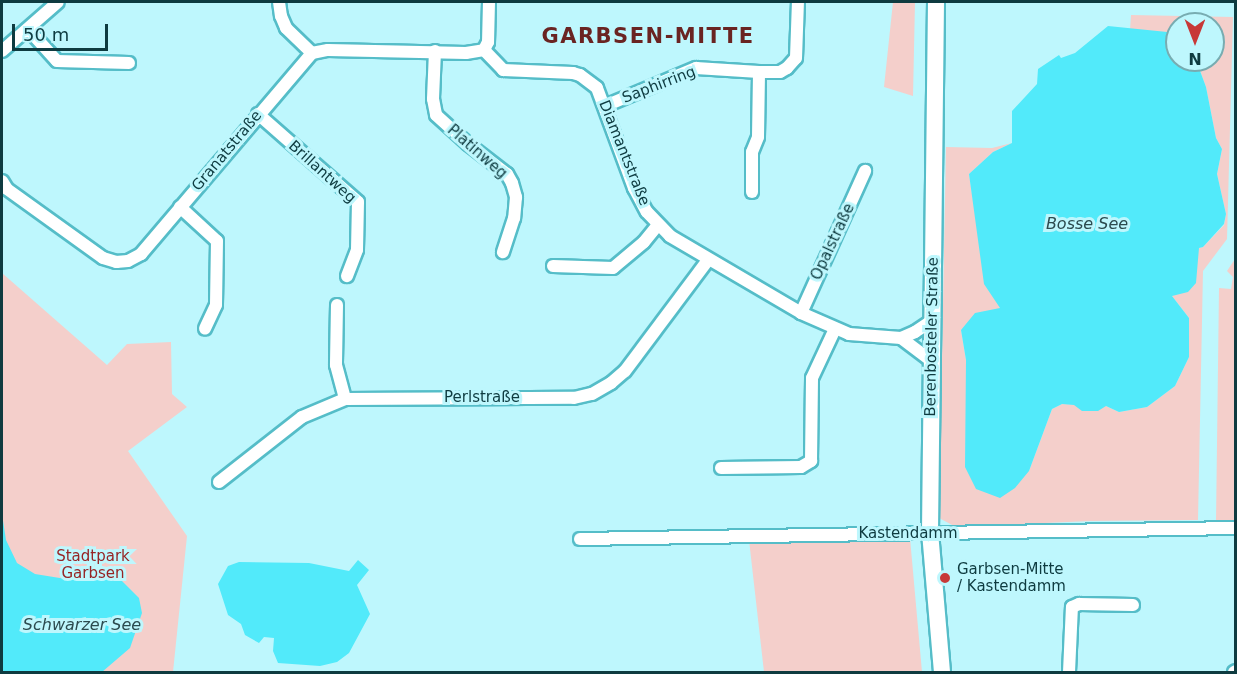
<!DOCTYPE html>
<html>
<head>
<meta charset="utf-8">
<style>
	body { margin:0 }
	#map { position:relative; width:1237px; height:674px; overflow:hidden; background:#bef7fd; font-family:"DejaVu Sans",sans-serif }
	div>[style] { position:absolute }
	.green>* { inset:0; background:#f4cfcb }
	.water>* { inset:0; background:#52eafa }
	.roads { filter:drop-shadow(2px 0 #55bdc8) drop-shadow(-2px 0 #55bdc8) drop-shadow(0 2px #55bdc8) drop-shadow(0 -2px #55bdc8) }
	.street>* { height:12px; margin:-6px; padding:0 6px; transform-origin:6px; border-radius:6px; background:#fff }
	.secondary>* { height:16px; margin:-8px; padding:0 8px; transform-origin:8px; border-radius:8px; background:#fff }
	.dots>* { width:16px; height:16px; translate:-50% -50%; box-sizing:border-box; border:3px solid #bef7fd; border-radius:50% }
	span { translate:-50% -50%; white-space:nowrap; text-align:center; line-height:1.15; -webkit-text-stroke:6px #bef7fd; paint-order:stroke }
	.street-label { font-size:15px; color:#0e3b40 }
	.park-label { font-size:15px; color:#972425 }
	.poi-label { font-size:15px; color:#0e3b40 }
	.left { translate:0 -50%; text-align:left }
	.water-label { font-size:16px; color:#2c4b4f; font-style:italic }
	.district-label { font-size:21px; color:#6a2422; font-weight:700; letter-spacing:1.5px }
	.frame { position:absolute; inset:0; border:3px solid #0e3b40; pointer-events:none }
	.north { position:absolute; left:1165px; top:12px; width:60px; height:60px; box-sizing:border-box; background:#bef7fd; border:2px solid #78acb1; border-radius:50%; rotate:180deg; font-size:16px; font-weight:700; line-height:24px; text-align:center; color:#0e3b40 }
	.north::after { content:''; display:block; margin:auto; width:21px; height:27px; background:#c73938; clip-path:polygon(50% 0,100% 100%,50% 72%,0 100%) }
	.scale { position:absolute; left:12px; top:24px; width:96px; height:27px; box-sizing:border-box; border:3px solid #0e3b40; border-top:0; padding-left:8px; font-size:18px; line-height:21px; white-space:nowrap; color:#0e3b40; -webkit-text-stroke:4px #bef7fd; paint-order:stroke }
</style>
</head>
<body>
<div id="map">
	<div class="green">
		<div style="clip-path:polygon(893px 2px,915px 2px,913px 96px,884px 87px)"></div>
		<div style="clip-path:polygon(1131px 15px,1233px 17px,1227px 239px,1203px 271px,1198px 520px,1091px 521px,956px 527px,939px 518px,946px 147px,992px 148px,1012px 143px,993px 152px,969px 174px,975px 214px,1000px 308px,961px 330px,966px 360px,1029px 471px,1052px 409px,1062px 404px,1106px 406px,1119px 412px,1147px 407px,1175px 386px,1189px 357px,1189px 318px,1172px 296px,1199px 248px,1203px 247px,1224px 225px,1226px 214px,1217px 174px,1222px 149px,1216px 138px,1206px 87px,1196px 60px,1213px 60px,1213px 24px,1177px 24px,1177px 33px,1130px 30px)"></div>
		<div style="clip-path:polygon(1235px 259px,1235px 521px,1216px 521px,1219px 288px,1231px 289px,1233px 277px,1227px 271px)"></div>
		<div style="clip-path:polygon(2px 273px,107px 365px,127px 344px,171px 342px,172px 394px,187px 407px,128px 451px,187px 536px,173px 672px,2px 672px)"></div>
		<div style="clip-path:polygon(910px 538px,922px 672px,764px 672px,749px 540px)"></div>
	</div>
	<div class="water">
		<div style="clip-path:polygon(1108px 26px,1177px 33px,1177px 60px,1196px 60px,1206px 87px,1216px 138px,1222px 149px,1217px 174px,1226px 214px,1224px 224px,1203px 247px,1199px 248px,1196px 283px,1188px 292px,1172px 296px,1189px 318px,1189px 357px,1175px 386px,1147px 407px,1119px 412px,1106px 406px,1098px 411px,1082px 411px,1074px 405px,1062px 404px,1052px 409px,1029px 471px,1015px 488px,1000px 498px,976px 489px,965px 467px,966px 360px,961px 330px,975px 313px,1000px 308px,984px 284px,969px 174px,993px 152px,1012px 143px,1012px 111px,1037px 84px,1038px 69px,1059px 55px,1061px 58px,1075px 53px)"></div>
		<div style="clip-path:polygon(2px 514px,6px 540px,17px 563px,35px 574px,66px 579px,105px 574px,120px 579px,139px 598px,142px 613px,130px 648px,102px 672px,2px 672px)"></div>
		<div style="clip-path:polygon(358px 560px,369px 570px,357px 585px,370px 614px,349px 653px,337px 662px,320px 666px,278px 663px,273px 651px,274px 638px,264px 637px,259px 643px,245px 635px,241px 624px,228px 615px,218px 584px,228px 566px,239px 562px,309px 563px,349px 571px)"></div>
	</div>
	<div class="roads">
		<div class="street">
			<div style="left:279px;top:2px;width:14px;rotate:82deg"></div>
			<div style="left:281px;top:16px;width:13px;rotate:67deg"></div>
			<div style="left:286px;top:28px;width:36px;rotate:44deg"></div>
			<div style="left:489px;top:2px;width:40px;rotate:91.4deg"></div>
			<div style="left:488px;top:42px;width:9px;rotate:117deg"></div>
			<div style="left:484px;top:50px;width:28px;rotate:46deg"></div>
			<div style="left:503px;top:70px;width:70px;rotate:2.5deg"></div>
			<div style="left:573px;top:73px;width:7px;rotate:16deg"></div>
			<div style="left:580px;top:75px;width:21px;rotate:37deg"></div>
			<div style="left:597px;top:88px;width:107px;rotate:69.7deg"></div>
			<div style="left:634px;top:188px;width:27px;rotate:62deg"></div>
			<div style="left:647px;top:212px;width:33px;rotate:46deg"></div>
			<div style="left:670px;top:236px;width:152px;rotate:30.4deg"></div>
			<div style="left:801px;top:313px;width:52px;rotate:23.6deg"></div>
			<div style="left:849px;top:334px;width:52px;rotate:4.4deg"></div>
			<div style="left:901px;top:338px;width:15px;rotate:-23deg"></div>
			<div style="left:915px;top:332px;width:22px;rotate:-34deg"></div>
			<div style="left:28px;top:29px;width:43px;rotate:47.8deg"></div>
			<div style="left:57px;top:61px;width:72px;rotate:1.6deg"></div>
			<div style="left:2px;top:51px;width:74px;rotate:-41.2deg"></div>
			<div style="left:435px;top:51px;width:48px;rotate:92.4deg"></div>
			<div style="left:433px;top:99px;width:16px;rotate:79deg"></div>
			<div style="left:436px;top:115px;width:43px;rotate:42.2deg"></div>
			<div style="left:468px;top:144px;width:49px;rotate:37.6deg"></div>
			<div style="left:507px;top:174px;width:10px;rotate:61deg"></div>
			<div style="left:512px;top:183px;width:15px;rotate:74deg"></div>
			<div style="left:516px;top:197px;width:21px;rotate:95deg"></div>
			<div style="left:514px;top:218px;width:36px;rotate:108deg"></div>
			<div style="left:605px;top:106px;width:99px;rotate:-22.7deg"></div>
			<div style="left:696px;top:68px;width:63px;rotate:3.6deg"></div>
			<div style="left:759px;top:72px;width:21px"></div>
			<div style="left:780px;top:72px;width:8px;rotate:-30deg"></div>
			<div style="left:787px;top:68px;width:13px;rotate:-48deg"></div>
			<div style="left:796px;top:58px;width:56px;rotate:-88deg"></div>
			<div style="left:258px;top:114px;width:133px;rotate:41.3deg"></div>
			<div style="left:358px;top:202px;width:48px;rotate:91.2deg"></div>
			<div style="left:357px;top:250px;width:28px;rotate:111deg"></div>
			<div style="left:2px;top:181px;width:9px;rotate:58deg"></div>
			<div style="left:7px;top:189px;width:118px;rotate:35.7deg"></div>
			<div style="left:103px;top:258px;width:14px;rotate:17deg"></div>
			<div style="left:116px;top:262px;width:12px;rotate:-5deg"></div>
			<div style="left:128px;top:261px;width:15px;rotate:-28deg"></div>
			<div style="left:141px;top:254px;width:264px;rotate:-49.6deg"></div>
			<div style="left:312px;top:53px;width:16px;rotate:-11deg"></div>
			<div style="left:328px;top:50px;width:138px;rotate:1.2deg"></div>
			<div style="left:466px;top:53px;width:18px;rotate:-9deg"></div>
			<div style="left:752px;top:192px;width:40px;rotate:-90deg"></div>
			<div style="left:752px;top:152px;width:16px;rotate:-68deg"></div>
			<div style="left:758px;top:137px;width:65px;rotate:-89.1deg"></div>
			<div style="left:180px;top:207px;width:50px;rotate:42.6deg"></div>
			<div style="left:217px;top:241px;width:64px;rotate:90.9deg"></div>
			<div style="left:216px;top:305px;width:26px;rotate:115deg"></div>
			<div style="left:553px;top:266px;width:60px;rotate:1.9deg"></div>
			<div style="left:613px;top:268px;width:40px;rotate:-40deg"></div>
			<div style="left:644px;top:242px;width:22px;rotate:-51deg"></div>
			<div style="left:337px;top:305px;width:60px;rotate:91deg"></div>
			<div style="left:336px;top:365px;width:35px;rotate:75deg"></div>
			<div style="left:801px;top:313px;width:156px;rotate:-65.7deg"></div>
			<div style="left:901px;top:338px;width:39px;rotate:37deg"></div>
			<div style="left:721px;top:468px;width:80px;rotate:-0.7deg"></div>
			<div style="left:801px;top:467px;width:12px;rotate:-31deg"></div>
			<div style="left:811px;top:461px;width:83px;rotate:-89.3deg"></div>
			<div style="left:812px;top:378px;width:54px;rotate:-64.9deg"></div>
			<div style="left:219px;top:482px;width:105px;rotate:-38.1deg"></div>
			<div style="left:302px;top:417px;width:47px;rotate:-22.7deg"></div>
			<div style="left:345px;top:399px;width:229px;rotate:-0.3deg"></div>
			<div style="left:574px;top:398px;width:18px;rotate:-13deg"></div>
			<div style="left:592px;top:394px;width:22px;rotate:-30deg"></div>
			<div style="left:611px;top:383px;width:18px;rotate:-41deg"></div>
			<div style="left:625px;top:371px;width:139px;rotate:-53.2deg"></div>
			<div style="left:580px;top:539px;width:656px;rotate:-0.96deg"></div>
			<div style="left:1069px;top:672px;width:65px;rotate:-87.4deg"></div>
			<div style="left:1072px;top:607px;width:8px;rotate:-23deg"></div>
			<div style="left:1079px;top:604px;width:54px;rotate:1.1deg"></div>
			<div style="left:1234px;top:672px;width:2px;rotate:-27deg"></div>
		</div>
		<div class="secondary">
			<div style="left:936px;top:2px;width:530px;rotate:90.65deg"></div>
			<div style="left:930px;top:532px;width:141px;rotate:85.1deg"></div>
		</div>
	</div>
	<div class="dots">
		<div style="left:945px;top:578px;background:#c73938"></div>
	</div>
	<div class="street-label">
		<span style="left:659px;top:85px;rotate:-21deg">Saphirring</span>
		<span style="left:227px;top:151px;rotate:-50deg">Granatstraße</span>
		<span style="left:477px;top:152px;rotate:41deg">Platinweg</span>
		<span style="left:624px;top:153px;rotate:68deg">Diamantstraße</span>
		<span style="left:322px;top:172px;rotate:42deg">Brillantweg</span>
		<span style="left:833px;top:242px;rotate:-65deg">Opalstraße</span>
		<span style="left:932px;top:337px;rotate:-89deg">Berenbosteler Straße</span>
		<span style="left:482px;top:398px">Perlstraße</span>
		<span style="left:908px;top:534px">Kastendamm</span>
	</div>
	<div class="park-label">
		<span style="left:93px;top:565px">Stadtpark<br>Garbsen</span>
	</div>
	<div class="poi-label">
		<span class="left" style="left:957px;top:578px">Garbsen-Mitte<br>/ Kastendamm</span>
	</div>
	<div class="water-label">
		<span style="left:1087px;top:224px">Bosse See</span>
		<span style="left:82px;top:625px">Schwarzer See</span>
	</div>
	<div class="district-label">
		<span style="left:648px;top:36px">GARBSEN-MITTE</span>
	</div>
	<div class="frame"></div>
	<div class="north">N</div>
	<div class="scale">50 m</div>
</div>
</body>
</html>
